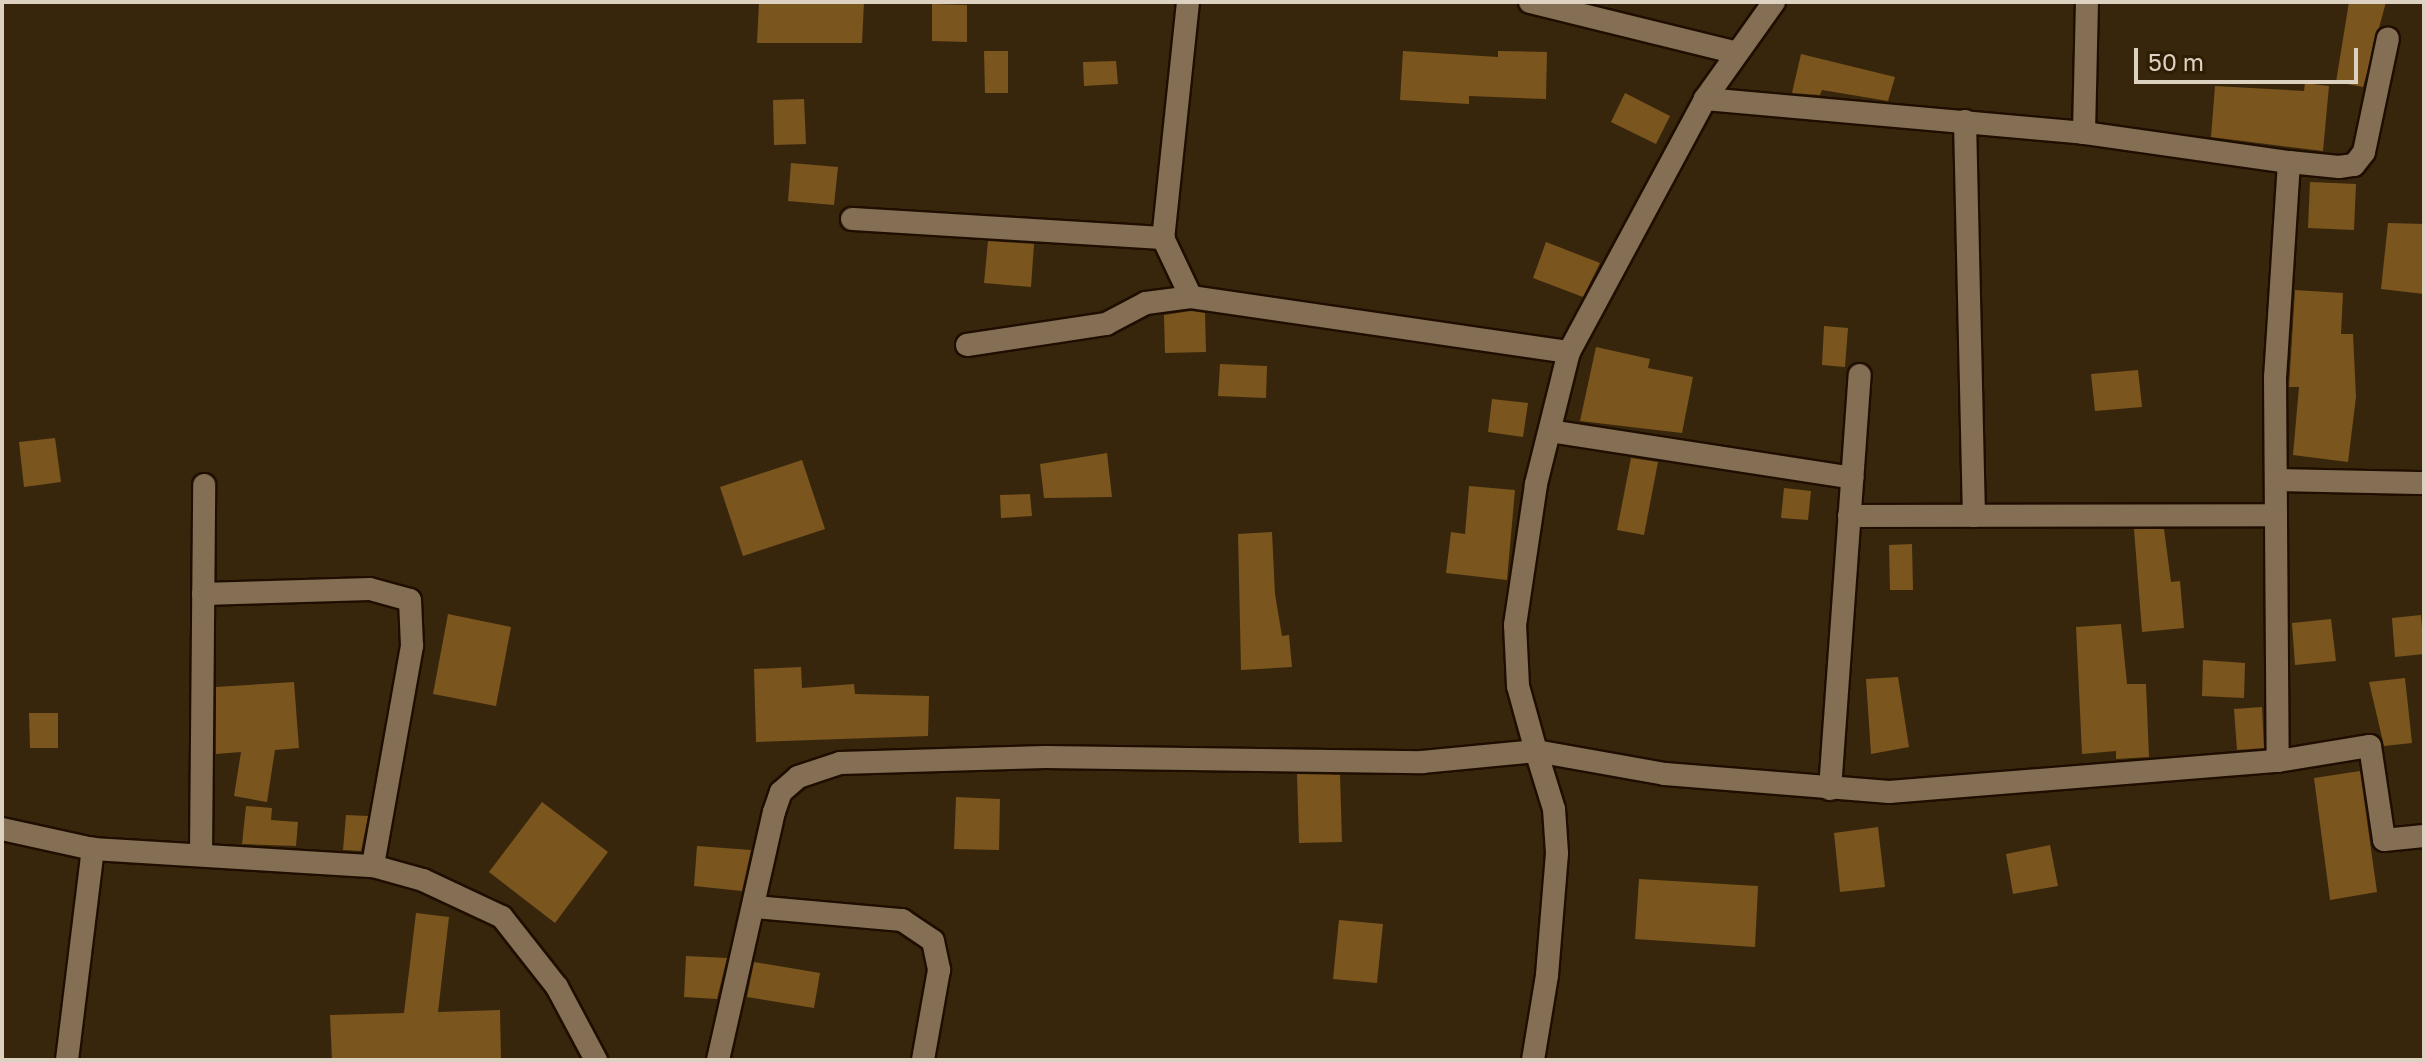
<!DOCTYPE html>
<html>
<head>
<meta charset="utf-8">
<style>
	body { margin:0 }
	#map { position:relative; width:2426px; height:1062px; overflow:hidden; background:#38260c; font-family:"Golos Text",sans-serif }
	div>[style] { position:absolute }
	.building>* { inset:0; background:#7a551e }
	.roads { filter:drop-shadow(2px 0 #1f0e00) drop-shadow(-2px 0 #1f0e00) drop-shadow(0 2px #1f0e00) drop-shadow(0 -2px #1f0e00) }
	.minor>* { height:22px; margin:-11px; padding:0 11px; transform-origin:11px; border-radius:11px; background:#846f54 }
	.tertiary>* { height:22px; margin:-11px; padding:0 11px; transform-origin:11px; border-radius:11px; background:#846f54 }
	span { translate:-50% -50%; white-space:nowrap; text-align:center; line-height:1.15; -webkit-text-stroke:6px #2e1c03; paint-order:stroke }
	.frame { position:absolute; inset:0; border:4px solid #ddd1c2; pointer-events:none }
	.scale { position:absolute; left:2134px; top:48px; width:224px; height:36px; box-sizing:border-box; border:4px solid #ddd1c2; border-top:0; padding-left:10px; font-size:24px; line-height:28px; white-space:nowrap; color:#ddd1c2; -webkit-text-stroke:6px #2e1c03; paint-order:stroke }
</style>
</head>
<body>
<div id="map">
	<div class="building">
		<div style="clip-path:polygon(759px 2px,864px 2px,862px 43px,757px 43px)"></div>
		<div style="clip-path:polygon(2349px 2px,2386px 2px,2363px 87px,2336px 82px)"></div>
		<div style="clip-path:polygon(932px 4px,967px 5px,967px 42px,932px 41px)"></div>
		<div style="clip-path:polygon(984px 51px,1008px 51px,1008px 93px,985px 93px)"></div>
		<div style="clip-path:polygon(1403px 51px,1498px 57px,1498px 51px,1547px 52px,1546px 99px,1469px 96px,1469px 104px,1400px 100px)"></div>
		<div style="clip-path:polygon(1801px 54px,1895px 77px,1888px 101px,1822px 90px,1820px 95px,1792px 93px)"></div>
		<div style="clip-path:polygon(1116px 61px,1118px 84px,1084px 86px,1083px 62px)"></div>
		<div style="clip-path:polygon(2305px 83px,2329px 86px,2323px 151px,2211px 137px,2215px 86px,2304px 91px)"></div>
		<div style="clip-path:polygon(1625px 93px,1670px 116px,1656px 144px,1611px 122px)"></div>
		<div style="clip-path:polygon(804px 99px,806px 144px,774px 145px,773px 100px)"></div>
		<div style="clip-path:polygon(791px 163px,838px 167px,834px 205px,788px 201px)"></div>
		<div style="clip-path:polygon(2310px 182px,2356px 184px,2354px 230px,2308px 228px)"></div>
		<div style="clip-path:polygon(2388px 223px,2424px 224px,2424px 294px,2381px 289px)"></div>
		<div style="clip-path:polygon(988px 241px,1034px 244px,1031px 287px,984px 283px)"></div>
		<div style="clip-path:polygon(1546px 242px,1600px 263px,1583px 297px,1533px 278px)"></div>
		<div style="clip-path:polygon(2295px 290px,2343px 293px,2341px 334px,2353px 334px,2356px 397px,2348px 462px,2293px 455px,2299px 387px,2289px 387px)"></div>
		<div style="clip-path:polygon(1191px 311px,1205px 313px,1206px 352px,1165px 353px,1164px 315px)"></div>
		<div style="clip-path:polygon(1824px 326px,1848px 328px,1845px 367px,1822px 365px)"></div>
		<div style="clip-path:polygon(1596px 347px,1650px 359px,1648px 368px,1693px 377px,1682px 433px,1580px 421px)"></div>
		<div style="clip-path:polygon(1220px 364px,1267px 366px,1266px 398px,1218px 396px)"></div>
		<div style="clip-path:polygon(2138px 370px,2142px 407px,2095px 411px,2091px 374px)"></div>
		<div style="clip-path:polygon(1492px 399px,1528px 403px,1523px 437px,1488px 432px)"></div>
		<div style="clip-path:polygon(55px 438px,61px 482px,24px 487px,19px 442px)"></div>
		<div style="clip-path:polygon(1107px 453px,1112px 497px,1044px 498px,1040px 464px)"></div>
		<div style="clip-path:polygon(1631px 458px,1658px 462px,1644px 535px,1617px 530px)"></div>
		<div style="clip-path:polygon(802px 460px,825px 529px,743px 556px,720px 487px)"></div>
		<div style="clip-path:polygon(1469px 486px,1515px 490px,1507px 580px,1446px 573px,1451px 532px,1465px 534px)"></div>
		<div style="clip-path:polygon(1784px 488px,1811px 491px,1808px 520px,1781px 518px)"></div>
		<div style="clip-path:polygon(1030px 494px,1032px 516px,1001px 518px,1000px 495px)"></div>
		<div style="clip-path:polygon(2134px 529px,2164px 529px,2171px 582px,2180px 581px,2184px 628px,2142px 632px)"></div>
		<div style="clip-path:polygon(1272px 532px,1275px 594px,1282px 636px,1289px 635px,1292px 667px,1241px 670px,1238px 534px)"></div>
		<div style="clip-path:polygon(1912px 544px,1913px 590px,1890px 590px,1889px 545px)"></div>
		<div style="clip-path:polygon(448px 614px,511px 627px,496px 706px,433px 694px)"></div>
		<div style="clip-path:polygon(2421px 615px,2424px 654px,2395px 657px,2392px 618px)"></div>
		<div style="clip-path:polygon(2331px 619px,2336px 661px,2295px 665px,2292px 623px)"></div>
		<div style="clip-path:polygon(2121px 624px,2127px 684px,2146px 684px,2149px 757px,2116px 759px,2116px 751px,2082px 754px,2076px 627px)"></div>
		<div style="clip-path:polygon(2203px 660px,2245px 663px,2244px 698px,2202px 696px)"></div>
		<div style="clip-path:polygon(801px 667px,802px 688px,854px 684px,855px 694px,929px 696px,928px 736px,756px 742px,754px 669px)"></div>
		<div style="clip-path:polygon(1898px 677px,1909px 747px,1871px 754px,1866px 679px)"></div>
		<div style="clip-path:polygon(2405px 678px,2412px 743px,2384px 746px,2369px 682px)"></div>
		<div style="clip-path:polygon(294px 682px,299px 748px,275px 750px,267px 802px,234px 796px,241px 752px,216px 754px,216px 687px)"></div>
		<div style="clip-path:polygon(2262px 707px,2264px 748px,2237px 750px,2234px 709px)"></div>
		<div style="clip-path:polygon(29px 713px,58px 713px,58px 748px,30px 748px)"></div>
		<div style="clip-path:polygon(2360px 771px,2377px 892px,2330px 900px,2314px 778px)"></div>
		<div style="clip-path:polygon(1297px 774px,1340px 775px,1342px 842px,1299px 843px)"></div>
		<div style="clip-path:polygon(956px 797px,1000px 799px,999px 850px,954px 849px)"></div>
		<div style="clip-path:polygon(542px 802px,608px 852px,555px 923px,489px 872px)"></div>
		<div style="clip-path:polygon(246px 806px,272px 808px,271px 820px,298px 822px,296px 846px,242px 844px)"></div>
		<div style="clip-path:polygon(346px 815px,368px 816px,361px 851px,343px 850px)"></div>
		<div style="clip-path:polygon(1878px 827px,1885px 887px,1840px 892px,1834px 833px)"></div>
		<div style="clip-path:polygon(2050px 845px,2058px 886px,2013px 894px,2006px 854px)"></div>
		<div style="clip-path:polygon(697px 846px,751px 850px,742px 891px,694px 886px)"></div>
		<div style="clip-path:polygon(1639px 879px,1758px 886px,1755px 947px,1635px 939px)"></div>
		<div style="clip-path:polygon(416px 913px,449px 917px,438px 1012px,500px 1010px,501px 1060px,332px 1060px,330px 1015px,404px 1013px)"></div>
		<div style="clip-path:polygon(1339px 920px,1383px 924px,1377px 983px,1333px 979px)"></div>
		<div style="clip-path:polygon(686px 956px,727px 958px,717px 999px,684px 997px)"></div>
		<div style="clip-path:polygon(754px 962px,820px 973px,814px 1008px,747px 997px)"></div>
	</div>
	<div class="roads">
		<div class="minor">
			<div style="left:1188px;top:2px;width:237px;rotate:96deg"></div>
			<div style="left:1163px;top:238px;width:65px;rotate:64.6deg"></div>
			<div style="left:1530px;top:2px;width:210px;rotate:13.8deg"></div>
			<div style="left:1705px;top:99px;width:381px;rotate:5.1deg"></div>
			<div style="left:2084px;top:133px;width:207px;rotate:8.1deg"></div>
			<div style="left:2289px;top:162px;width:215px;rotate:93.7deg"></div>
			<div style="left:2275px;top:377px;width:384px;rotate:89.6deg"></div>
			<div style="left:2278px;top:761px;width:93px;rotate:-9.3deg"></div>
			<div style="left:2370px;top:746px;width:95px;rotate:81.5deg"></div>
			<div style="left:2384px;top:840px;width:40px;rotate:-5.7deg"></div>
			<div style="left:1965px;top:121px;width:395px;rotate:88.7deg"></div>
			<div style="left:2084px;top:133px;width:131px;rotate:-88.7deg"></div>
			<div style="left:2289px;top:162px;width:50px;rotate:5.7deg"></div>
			<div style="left:2339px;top:167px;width:15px;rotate:-8deg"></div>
			<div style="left:2354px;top:165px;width:16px;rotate:-52deg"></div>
			<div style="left:2364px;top:152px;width:116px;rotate:-78.1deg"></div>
			<div style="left:852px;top:219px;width:312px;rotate:3.5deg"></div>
			<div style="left:967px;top:345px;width:141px;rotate:-8.6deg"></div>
			<div style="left:1106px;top:324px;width:45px;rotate:-27.7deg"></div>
			<div style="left:1146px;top:303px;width:45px;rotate:-7.6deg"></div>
			<div style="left:1191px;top:297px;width:382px;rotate:8.3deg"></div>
			<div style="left:1550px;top:431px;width:306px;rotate:8.8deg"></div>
			<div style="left:2276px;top:480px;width:148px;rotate:1.2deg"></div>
			<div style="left:1849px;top:516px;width:427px;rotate:-0.1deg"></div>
			<div style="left:203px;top:594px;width:167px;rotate:-1.7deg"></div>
			<div style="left:370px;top:589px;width:41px;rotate:15.4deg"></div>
			<div style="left:410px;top:600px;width:46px;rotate:87.5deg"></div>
			<div style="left:412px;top:646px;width:223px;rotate:100.1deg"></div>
			<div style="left:1536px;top:751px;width:131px;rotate:10.1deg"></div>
			<div style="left:1665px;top:774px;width:225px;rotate:4.6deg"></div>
			<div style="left:1889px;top:792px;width:390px;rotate:-4.6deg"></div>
			<div style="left:1830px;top:789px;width:415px;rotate:-85.9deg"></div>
			<div style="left:201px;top:854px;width:369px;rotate:-89.5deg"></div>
			<div style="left:755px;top:907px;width:148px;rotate:5.1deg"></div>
			<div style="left:902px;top:920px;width:37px;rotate:34deg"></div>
			<div style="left:933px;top:941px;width:30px;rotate:78deg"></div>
			<div style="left:939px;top:970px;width:91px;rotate:100.1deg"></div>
			<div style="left:67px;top:1060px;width:213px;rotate:-83deg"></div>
			<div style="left:1533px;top:1060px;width:86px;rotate:-80.6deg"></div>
			<div style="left:1547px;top:975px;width:122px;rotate:-85.3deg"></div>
			<div style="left:1557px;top:853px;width:44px;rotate:-93.9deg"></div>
			<div style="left:1554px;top:809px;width:61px;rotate:-107.2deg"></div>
		</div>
		<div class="tertiary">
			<div style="left:2px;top:829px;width:93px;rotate:12.4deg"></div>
			<div style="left:93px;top:849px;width:281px;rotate:3.5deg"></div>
			<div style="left:373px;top:866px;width:52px;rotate:15.6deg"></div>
			<div style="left:423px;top:880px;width:87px;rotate:25.1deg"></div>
			<div style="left:502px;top:917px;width:89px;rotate:51.8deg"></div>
			<div style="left:557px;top:987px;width:83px;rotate:61.9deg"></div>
			<div style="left:718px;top:1060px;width:254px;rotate:-77.3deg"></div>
			<div style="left:774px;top:812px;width:21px;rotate:-71deg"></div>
			<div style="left:781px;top:792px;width:23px;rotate:-41deg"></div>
			<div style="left:798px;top:777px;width:44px;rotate:-18.4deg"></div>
			<div style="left:840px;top:763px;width:205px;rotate:-1.7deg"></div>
			<div style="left:1045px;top:757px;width:377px;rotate:0.8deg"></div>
			<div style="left:1422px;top:762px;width:115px;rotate:-5.5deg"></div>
			<div style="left:1536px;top:751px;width:67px;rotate:-105.5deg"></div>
			<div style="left:1518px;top:686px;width:61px;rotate:-92.8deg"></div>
			<div style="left:1515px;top:625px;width:143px;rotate:-81.5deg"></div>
			<div style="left:1536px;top:484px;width:136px;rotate:-76deg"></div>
			<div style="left:1569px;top:352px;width:287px;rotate:-61.7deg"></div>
			<div style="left:1705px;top:99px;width:119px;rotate:-54.6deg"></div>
		</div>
	</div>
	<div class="frame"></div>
	<div class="scale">50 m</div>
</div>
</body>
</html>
